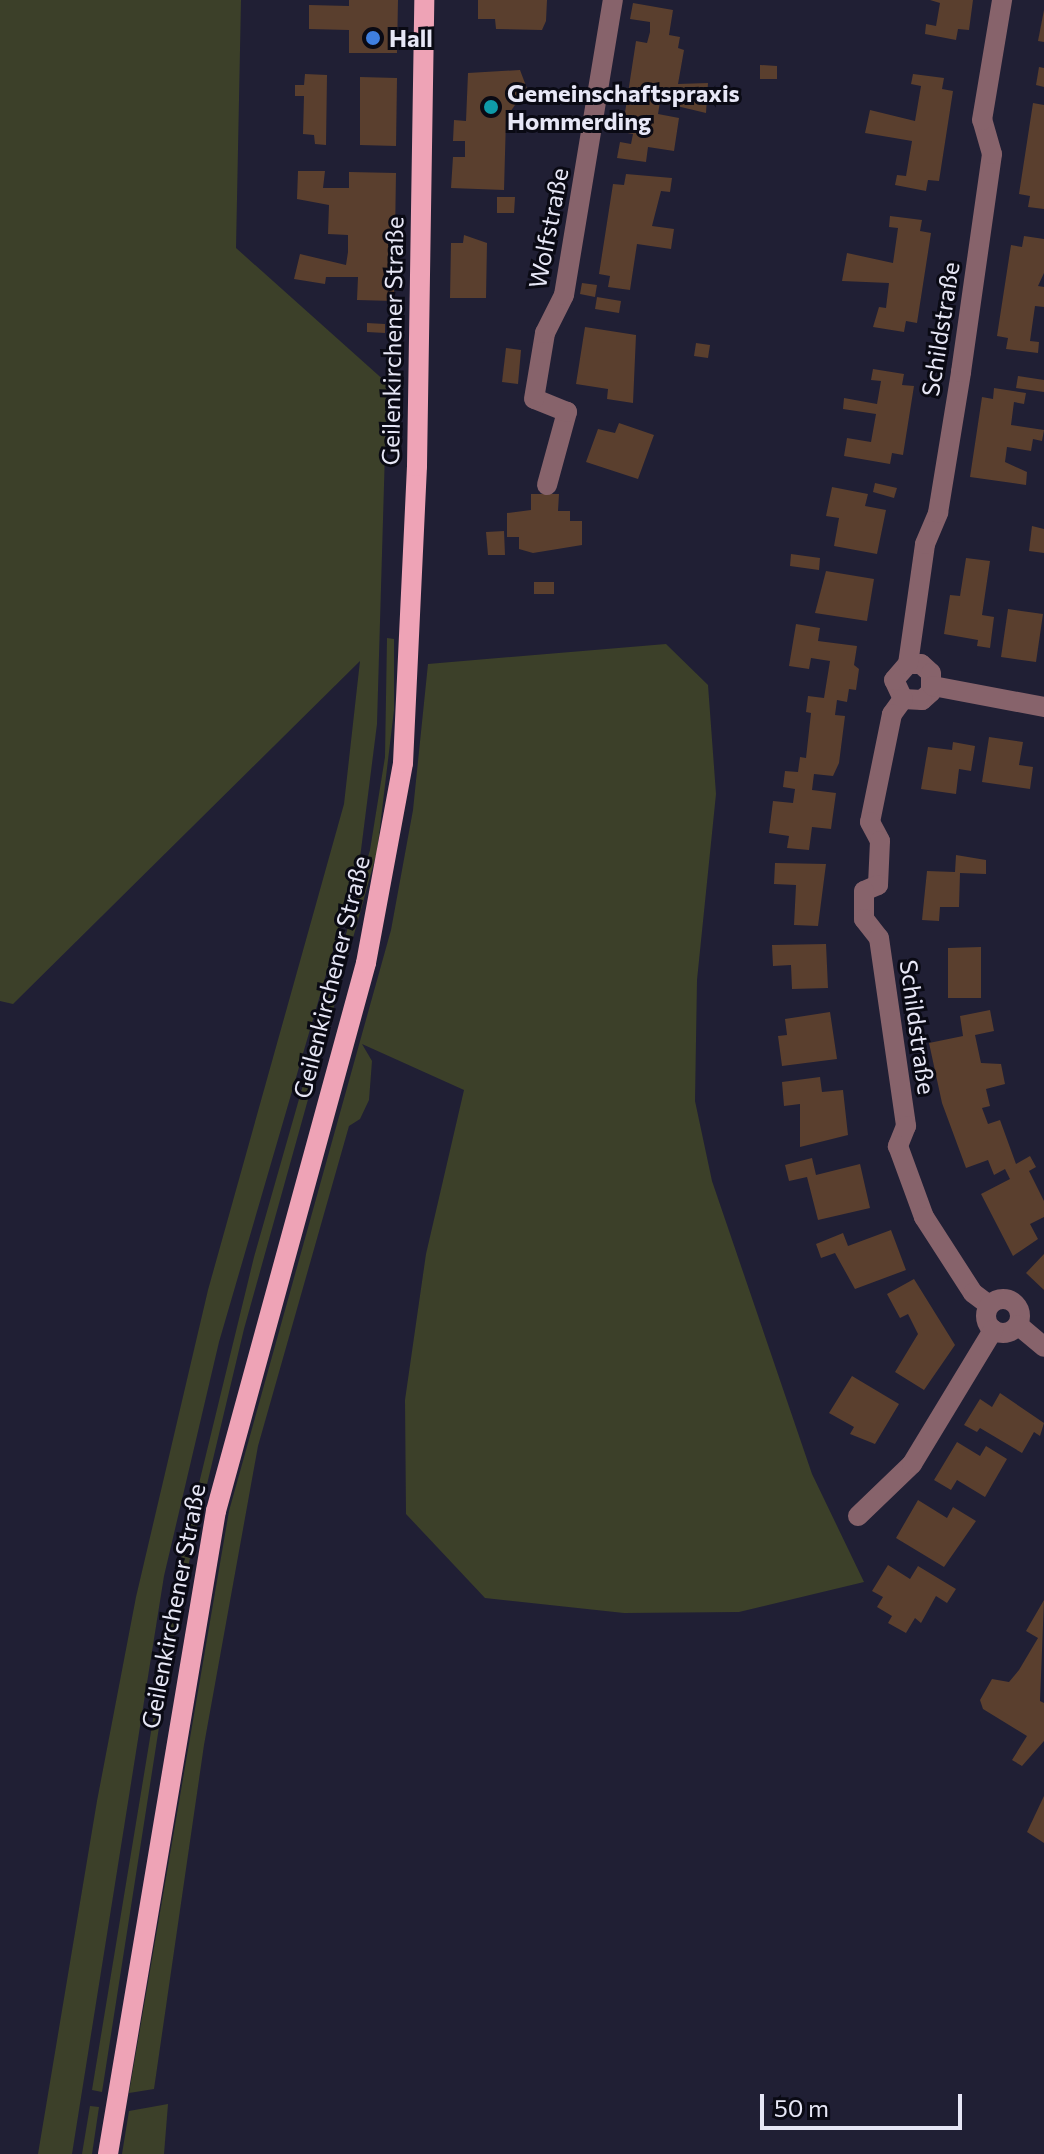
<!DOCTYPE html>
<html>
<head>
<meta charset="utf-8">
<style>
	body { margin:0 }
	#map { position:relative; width:1044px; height:2154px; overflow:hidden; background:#201f34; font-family:Commissioner,sans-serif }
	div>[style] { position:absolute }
	.green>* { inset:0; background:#3c4029 }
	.building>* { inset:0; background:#5a3f2e }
	.minor>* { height:20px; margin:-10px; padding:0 10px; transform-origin:10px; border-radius:10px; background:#87636b }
	.minor>.ring { margin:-10px; padding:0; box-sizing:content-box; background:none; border:20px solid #87636b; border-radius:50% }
	.major>* { height:20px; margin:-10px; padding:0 10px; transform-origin:10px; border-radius:10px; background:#eea3b6 }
	.dots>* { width:22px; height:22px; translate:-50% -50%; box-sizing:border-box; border:4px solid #0a0a14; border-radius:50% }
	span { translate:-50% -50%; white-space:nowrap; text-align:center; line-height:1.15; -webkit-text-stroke:6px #0a0a14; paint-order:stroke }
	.poi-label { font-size:24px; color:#e7e7f6; font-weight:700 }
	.left { translate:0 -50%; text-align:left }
	.street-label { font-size:24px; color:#e7e7f6 }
	.scale { position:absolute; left:760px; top:2094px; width:202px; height:36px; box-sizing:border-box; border:4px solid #e7e7f6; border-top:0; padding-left:10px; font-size:24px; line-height:28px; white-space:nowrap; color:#e7e7f6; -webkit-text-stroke:6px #0a0a14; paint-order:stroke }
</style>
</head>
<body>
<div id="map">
	<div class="green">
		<div style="clip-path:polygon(0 0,241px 0,236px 248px,387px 383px,377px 724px,360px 858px,219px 1342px,164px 1576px,72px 2154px,38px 2154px,97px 1801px,136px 1597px,208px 1290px,344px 804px,360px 661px,13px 1004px,0 1001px)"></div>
		<div style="clip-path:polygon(387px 638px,394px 639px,394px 710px,377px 852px,244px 1329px,194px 1539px,172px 1644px,102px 2092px,92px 2090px,177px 1574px,254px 1257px,370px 850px,385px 757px)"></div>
		<div style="clip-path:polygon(666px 644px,708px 685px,716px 794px,697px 980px,695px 1101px,712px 1181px,812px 1474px,864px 1582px,739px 1612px,624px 1613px,485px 1598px,406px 1514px,405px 1400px,426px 1254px,464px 1090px,362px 1044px,372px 1061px,369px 1100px,360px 1119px,349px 1126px,258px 1446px,204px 1745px,154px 2089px,129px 2093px,229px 1511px,391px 930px,413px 810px,428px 664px)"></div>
		<div style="clip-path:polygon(168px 2104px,164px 2154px,122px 2154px,129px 2111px)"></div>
		<div style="clip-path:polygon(90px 2106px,99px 2107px,92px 2154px,82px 2154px)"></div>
	</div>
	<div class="building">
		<div style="clip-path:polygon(349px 0,398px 0,397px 53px,349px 53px,349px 30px,309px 29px,309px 5px,349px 6px)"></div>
		<div style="clip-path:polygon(478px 0,547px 0,546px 21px,542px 30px,496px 29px,495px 19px,478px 19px)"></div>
		<div style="clip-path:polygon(930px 0,973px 0,969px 30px,958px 29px,956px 40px,925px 34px,926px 24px,936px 26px,940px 3px)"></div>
		<div style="clip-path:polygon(633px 3px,673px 10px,669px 35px,680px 37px,678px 48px,684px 50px,678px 84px,708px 83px,706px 113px,660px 102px,658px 114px,679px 118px,674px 151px,648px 147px,646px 162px,617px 158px,620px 142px,631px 144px,633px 134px,622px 132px,636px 41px,647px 43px,650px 32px,650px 22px,630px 19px)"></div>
		<div style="clip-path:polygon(1044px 10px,1044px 42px,1038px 41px)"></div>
		<div style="clip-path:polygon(760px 65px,777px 66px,777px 79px,760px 79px)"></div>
		<div style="clip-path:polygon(1039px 67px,1044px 68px,1044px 87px,1036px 85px)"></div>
		<div style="clip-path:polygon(520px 70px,531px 99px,515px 105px,506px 118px,504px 190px,451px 188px,453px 157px,465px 157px,465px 141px,453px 141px,454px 120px,466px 121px,468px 73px)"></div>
		<div style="clip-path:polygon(305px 74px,327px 75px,326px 145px,315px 144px,314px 135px,303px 134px,304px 96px,295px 96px,295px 85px,304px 85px)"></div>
		<div style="clip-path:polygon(913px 74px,944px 78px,942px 89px,953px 91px,939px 181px,928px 180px,926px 191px,895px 185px,897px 175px,906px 176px,912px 141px,865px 133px,870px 110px,915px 121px,921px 86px,911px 84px)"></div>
		<div style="clip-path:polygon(360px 77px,397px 78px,396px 146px,360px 145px)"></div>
		<div style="clip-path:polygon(1033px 103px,1044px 105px,1044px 209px,1028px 207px,1030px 196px,1019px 194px)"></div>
		<div style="clip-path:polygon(298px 171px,325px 171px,323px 188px,349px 188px,349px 172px,396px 173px,394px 301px,357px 300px,358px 277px,326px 277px,325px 284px,294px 279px,300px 254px,346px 265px,348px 252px,348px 235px,328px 234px,329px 205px,297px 199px)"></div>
		<div style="clip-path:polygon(626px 174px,672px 178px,670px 192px,661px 191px,652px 226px,674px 229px,671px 249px,637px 244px,630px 290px,608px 287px,610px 276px,599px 274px,613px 184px,624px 185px)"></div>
		<div style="clip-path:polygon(497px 197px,515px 197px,514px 213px,497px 213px)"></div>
		<div style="clip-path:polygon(890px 216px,922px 220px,920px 231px,931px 233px,917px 323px,906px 321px,904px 332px,873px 327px,879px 307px,886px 308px,889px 283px,842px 281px,847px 253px,893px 263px,898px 228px,889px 227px)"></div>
		<div style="clip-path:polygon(464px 235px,487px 243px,486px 298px,450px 298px,451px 243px,463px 243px)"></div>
		<div style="clip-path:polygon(1024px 236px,1044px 239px,1044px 273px,1038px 286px,1044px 287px,1044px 307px,1035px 306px,1030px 341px,1039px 342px,1038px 353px,1006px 349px,1008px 338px,997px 336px,1011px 245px,1022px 247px)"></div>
		<div style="clip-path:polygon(582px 283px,597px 285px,595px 297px,580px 294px)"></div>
		<div style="clip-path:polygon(597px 297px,621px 301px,619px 313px,595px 309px)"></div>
		<div style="clip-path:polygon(367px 323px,385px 324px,385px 333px,367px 332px)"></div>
		<div style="clip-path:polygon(585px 327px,636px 335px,633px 403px,607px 399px,608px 389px,576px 384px)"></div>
		<div style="clip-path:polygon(696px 343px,710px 345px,708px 358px,694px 356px)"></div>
		<div style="clip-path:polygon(506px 348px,521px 350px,518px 384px,502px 382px)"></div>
		<div style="clip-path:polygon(873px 369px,904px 374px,902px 385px,914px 386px,903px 455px,892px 453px,890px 464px,844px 456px,847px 438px,871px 442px,876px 414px,843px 409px,844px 398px,877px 404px,881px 381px,871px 380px)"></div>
		<div style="clip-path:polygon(1018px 376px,1044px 380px,1044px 392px,1016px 388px)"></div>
		<div style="clip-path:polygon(994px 388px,1026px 393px,1024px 404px,1014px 402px,1011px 425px,1044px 430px,1042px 441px,1033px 439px,1031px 451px,1007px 447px,1005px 462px,1027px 472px,1026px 485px,970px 477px,982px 397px,993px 399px)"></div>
		<div style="clip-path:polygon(619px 423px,654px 435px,638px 479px,586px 462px,598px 429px,615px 433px)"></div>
		<div style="clip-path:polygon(875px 483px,897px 488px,894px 498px,873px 492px)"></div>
		<div style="clip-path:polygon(832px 487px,868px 494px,865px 506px,886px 510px,877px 554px,834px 546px,839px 518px,826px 516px)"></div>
		<div style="clip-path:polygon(531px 494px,559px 494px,558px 511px,570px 511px,570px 521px,582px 521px,582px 545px,533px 553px,519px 549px,519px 537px,507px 537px,507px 513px,531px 510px)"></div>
		<div style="clip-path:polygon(1032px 526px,1044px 529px,1044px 553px,1029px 551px)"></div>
		<div style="clip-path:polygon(504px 531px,505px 555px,488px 555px,486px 532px)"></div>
		<div style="clip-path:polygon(791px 554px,820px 558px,819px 570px,790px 566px)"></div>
		<div style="clip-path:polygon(966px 558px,990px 561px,982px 615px,994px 617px,990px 648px,977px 646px,978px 640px,944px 634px,950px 595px,960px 596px)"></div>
		<div style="clip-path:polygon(826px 571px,874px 579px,867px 621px,815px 613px)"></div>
		<div style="clip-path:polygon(534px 582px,554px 582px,554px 594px,534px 594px)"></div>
		<div style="clip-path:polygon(1008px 609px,1043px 614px,1036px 662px,1001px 657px)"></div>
		<div style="clip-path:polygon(796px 624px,820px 628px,818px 641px,857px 646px,854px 665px,859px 669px,856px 690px,849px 689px,847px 702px,837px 700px,835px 715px,845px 716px,839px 763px,833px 776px,814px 774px,812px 790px,836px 793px,831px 829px,812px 827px,809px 850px,787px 848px,789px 836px,769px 833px,773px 801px,793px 803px,795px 789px,783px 787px,785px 771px,798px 772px,800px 757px,806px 758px,811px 713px,806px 712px,808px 696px,824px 698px,830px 661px,811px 658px,809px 669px,789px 666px)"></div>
		<div style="clip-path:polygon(989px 737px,1023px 742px,1019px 765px,1033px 767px,1030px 789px,982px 782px)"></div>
		<div style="clip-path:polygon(953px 742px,975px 746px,971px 771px,959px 769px,956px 794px,921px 789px,928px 747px,952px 750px)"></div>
		<div style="clip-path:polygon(956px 855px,986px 860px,986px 874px,960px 873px,959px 907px,940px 907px,939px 921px,922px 920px,927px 871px,955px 872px)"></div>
		<div style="clip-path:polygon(775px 863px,826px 864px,818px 926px,794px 925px,796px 885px,774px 884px)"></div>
		<div style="clip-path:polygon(826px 944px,828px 988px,792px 989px,791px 965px,773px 966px,772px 945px)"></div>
		<div style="clip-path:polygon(981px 947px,981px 998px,948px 998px,948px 948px)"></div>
		<div style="clip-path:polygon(990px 1010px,994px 1031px,975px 1035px,981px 1063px,1001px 1064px,1005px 1084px,986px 1089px,990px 1106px,982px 1108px,988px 1124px,1000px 1120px,1016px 1164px,1030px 1156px,1036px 1167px,1029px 1171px,1044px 1201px,1044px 1217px,1030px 1224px,1038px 1239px,1013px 1256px,981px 1194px,1010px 1179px,1005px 1169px,994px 1175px,988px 1160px,966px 1168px,942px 1103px,929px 1043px,963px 1036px,960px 1016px)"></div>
		<div style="clip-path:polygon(830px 1012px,837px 1059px,782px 1066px,778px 1036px,787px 1035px,785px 1019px)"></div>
		<div style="clip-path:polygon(820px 1077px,822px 1092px,843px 1090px,848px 1135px,800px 1147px,800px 1104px,784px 1106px,782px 1082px)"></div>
		<div style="clip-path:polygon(812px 1158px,816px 1175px,860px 1164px,870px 1208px,818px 1220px,807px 1177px,789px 1181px,785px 1165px)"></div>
		<div style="clip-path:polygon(891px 1230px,906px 1270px,855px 1289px,835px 1253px,821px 1258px,816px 1244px,843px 1233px,848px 1246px)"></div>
		<div style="clip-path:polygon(1044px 1254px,1044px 1290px,1026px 1273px)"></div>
		<div style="clip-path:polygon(914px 1279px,955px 1345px,924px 1390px,895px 1372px,918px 1334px,908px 1314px,900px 1318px,887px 1294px)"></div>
		<div style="clip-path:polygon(852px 1376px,899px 1404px,875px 1444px,850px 1434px,854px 1427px,829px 1413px)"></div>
		<div style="clip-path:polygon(1000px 1393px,1044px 1423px,1040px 1436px,1034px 1432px,1022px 1453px,980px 1428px,977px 1432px,964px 1425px,980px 1399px,992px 1407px)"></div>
		<div style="clip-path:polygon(957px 1442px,980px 1456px,986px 1446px,1007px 1459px,985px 1497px,957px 1480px,951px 1490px,934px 1480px)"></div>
		<div style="clip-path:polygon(918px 1500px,947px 1518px,953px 1507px,976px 1521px,944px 1567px,896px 1538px)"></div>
		<div style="clip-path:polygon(888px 1565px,910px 1579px,918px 1566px,956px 1589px,947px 1603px,936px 1596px,921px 1623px,915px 1618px,906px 1633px,888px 1623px,892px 1616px,877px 1607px,883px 1597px,872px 1591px)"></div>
		<div style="clip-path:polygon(1044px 1600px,1040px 1701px,1044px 1703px,1044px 1741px,1022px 1766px,1012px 1760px,1027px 1736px,983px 1709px,980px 1700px,992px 1679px,1009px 1682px,1019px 1670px,1038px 1638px,1026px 1631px)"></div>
		<div style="clip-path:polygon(1044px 1796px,1044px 1843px,1027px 1832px)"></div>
	</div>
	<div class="minor">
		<div style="left:547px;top:485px;width:76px;rotate:-74.7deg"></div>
		<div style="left:567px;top:412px;width:35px;rotate:-158deg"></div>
		<div style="left:534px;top:399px;width:67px;rotate:-80.5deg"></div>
		<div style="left:545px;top:333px;width:42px;rotate:-63.4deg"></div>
		<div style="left:564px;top:295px;width:299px;rotate:-80.6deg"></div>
		<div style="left:908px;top:664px;width:13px"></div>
		<div style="left:921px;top:664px;width:13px;rotate:42deg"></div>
		<div style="left:931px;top:673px;width:19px;rotate:90deg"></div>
		<div style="left:931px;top:692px;width:12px;rotate:138deg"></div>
		<div style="left:922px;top:700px;width:19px;rotate:-177deg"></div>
		<div style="left:903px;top:699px;width:21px;rotate:-115deg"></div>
		<div style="left:894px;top:680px;width:21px;rotate:-49deg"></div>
		<div style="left:908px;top:664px;width:121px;rotate:-81.9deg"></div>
		<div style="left:925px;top:544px;width:34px;rotate:-67deg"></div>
		<div style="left:938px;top:513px;width:143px;rotate:-80.7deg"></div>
		<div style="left:961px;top:372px;width:220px;rotate:-81.9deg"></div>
		<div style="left:992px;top:154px;width:35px;rotate:-106deg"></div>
		<div style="left:982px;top:120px;width:122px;rotate:-80.5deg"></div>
		<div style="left:933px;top:686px;width:113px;rotate:10.7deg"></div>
		<div style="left:903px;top:699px;width:19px;rotate:126deg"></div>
		<div style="left:892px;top:714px;width:110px;rotate:101.5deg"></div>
		<div style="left:870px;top:822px;width:21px;rotate:62deg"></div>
		<div style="left:880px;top:841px;width:44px;rotate:92.6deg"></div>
		<div style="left:878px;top:885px;width:15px;rotate:157deg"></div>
		<div style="left:864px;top:891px;width:28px;rotate:90deg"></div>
		<div style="left:864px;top:919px;width:24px;rotate:52deg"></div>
		<div style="left:879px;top:938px;width:190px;rotate:81.8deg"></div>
		<div style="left:906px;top:1126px;width:22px;rotate:112deg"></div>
		<div style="left:898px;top:1146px;width:76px;rotate:69.9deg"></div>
		<div style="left:924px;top:1217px;width:90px;rotate:57.2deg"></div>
		<div style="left:973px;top:1293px;width:20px;rotate:37deg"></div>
		<div class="ring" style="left:986px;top:1299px;width:14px;height:14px"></div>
		<div style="left:1018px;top:1325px;width:34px;rotate:40deg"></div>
		<div style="left:858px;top:1516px;width:75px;rotate:-43.9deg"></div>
		<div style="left:912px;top:1464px;width:157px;rotate:-58.8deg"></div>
	</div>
	<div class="major">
		<div style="left:108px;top:2154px;width:652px;rotate:-80.47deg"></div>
		<div style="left:216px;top:1511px;width:568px;rotate:-74.69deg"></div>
		<div style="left:366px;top:963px;width:203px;rotate:-79.5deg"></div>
		<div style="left:403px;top:763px;width:297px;rotate:-87.3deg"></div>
		<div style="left:417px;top:466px;width:466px;rotate:-89.1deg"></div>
	</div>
	<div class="dots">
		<div style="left:373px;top:38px;background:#3f7fe0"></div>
		<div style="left:491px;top:107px;background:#0f9aa8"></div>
	</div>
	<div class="poi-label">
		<span class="left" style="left:389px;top:38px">Hall</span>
		<span class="left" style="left:507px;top:107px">Gemeinschaftspraxis<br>Hommerding</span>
	</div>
	<div class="street-label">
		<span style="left:548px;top:228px;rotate:-79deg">Wolfstraße</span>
		<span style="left:940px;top:329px;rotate:-81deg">Schildstraße</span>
		<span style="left:392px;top:341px;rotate:-89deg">Geilenkirchener Straße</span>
		<span style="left:331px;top:977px;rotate:-76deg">Geilenkirchener Straße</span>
		<span style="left:918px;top:1027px;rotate:82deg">Schildstraße</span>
		<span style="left:173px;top:1606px;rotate:-79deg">Geilenkirchener Straße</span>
	</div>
	<div class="scale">50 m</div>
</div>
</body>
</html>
